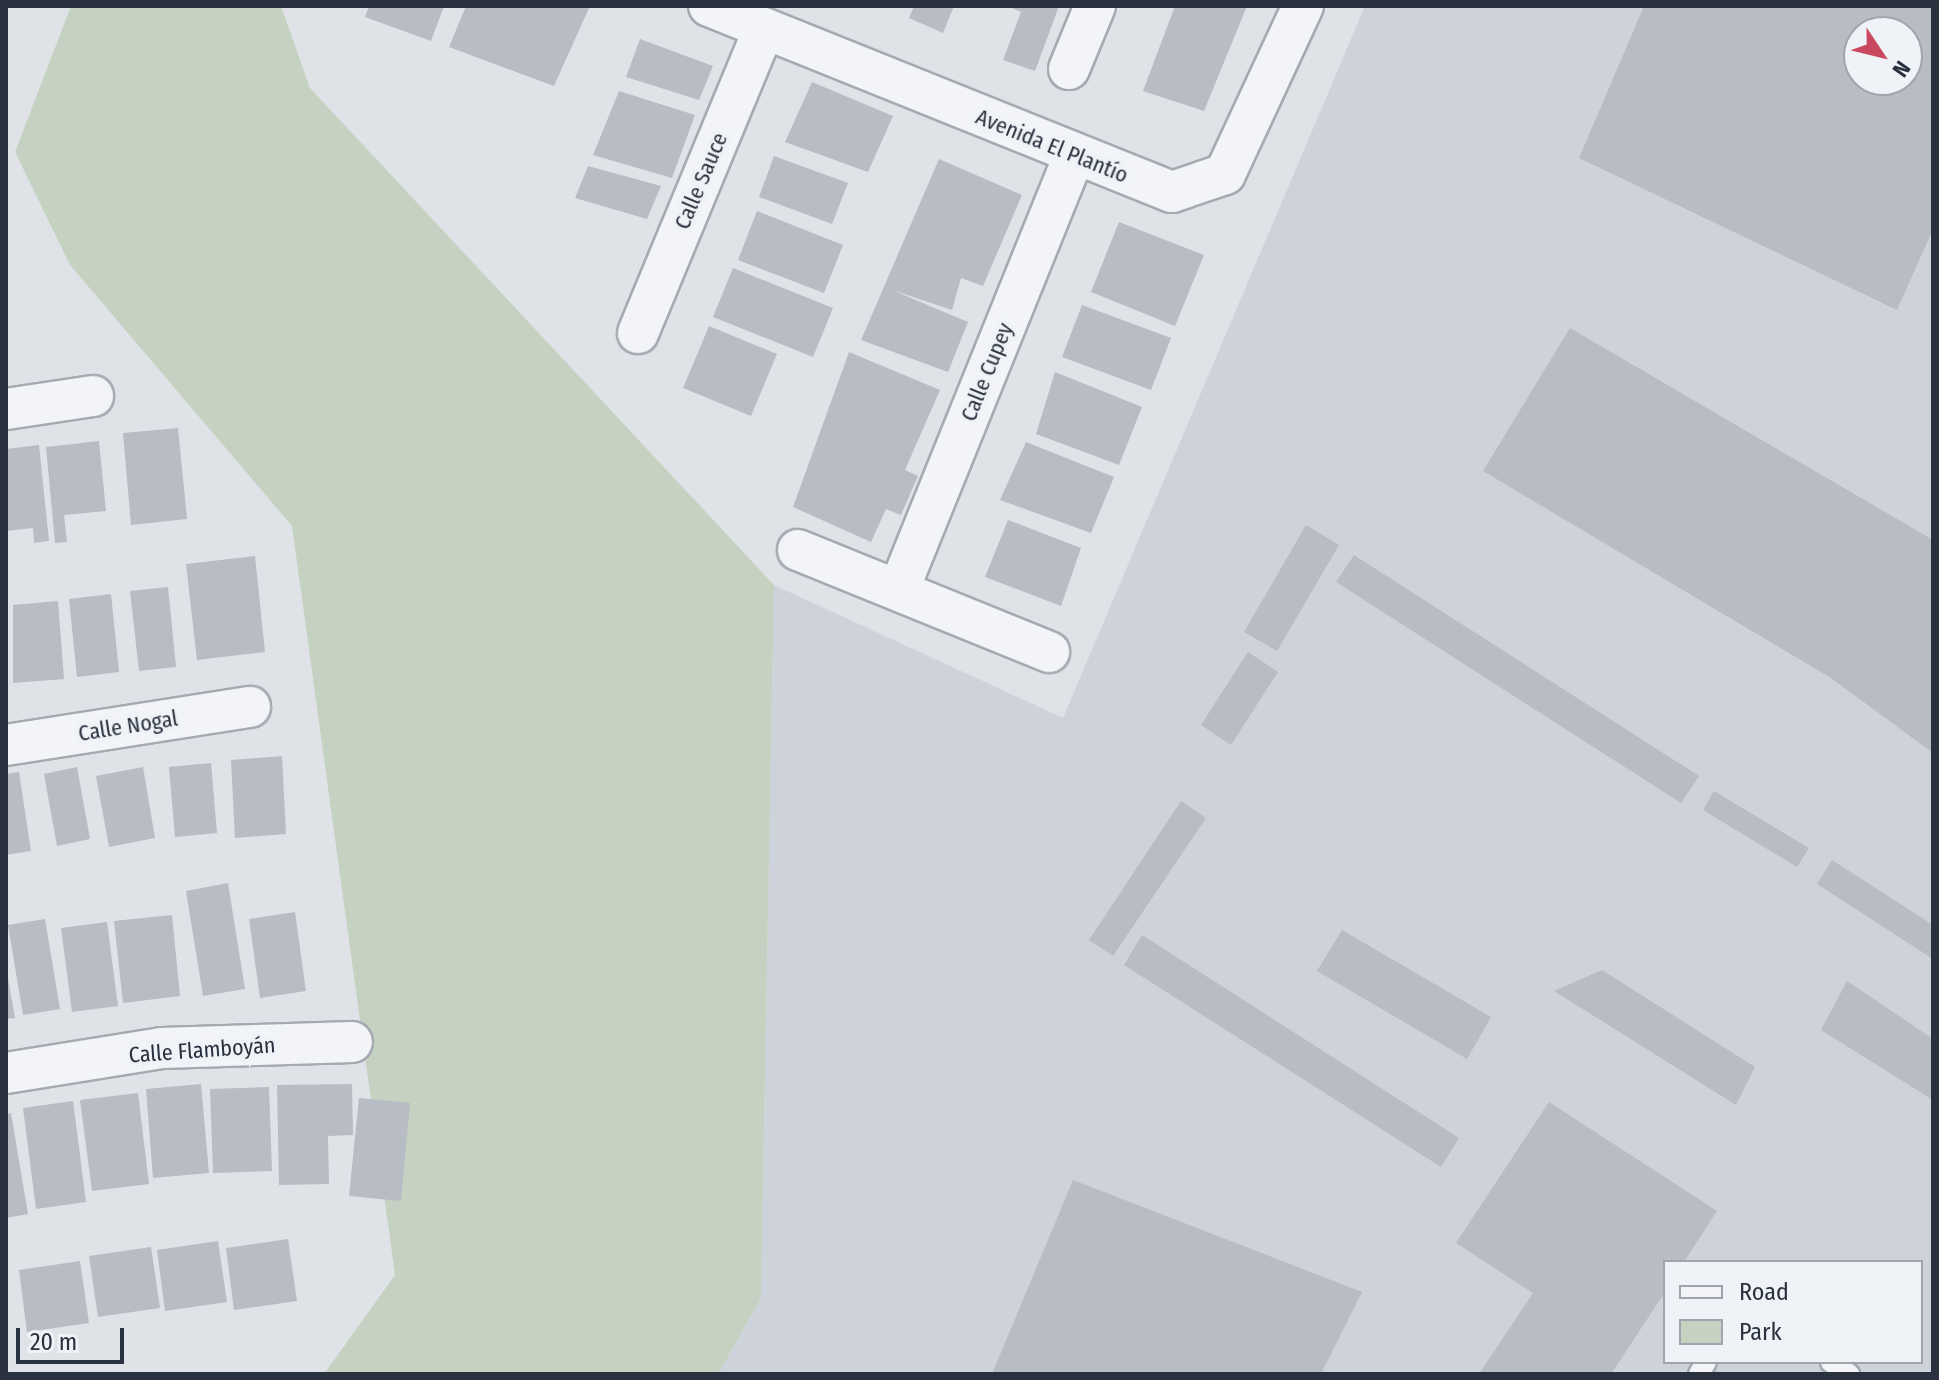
<!DOCTYPE html>
<html>
<head>
<meta charset="utf-8">
<style>
	body { margin:0 }
	#map { position:relative; width:1939px; height:1380px; overflow:hidden; background:#dfe3e8; font-family:"Fira Sans Condensed",sans-serif }
	div>[style] { position:absolute }
	.built>* { inset:0; background:#ced2da }
	.green>* { inset:0; background:#c6d2c1 }
	.building>* { inset:0; background:#b7bcc5 }
	.roads { filter:drop-shadow(2px 0 #a5aab2) drop-shadow(-2px 0 #a5aab2) drop-shadow(0 2px #a5aab2) drop-shadow(0 -2px #a5aab2) }
	.service>* { height:20px; margin:-10px; padding:0 10px; transform-origin:10px; border-radius:10px; background:#f2f4f7 }
	.minor>* { height:40px; margin:-20px; padding:0 20px; transform-origin:20px; border-radius:20px; background:#f2f4f7 }
	span { translate:-50% -50%; white-space:nowrap; text-align:center; line-height:1.15; -webkit-text-stroke:8px #eff2f6; paint-order:stroke }
	.street-label { font-size:22px; color:#29313f }
	.frame { position:absolute; inset:0; border:8px solid #29313f; pointer-events:none }
	.legend { position:absolute; left:1663px; top:1260px; width:260px; height:104px; box-sizing:border-box; background:#eff2f6; border:2px solid #a0a5ad; margin:0; padding:10px 14px; list-style:none; font-size:24px; color:#29313f }
	.legend li { display:flex; align-items:center; gap:16px; height:40px }
	.legend b { width:40px; border:2px solid #a0a5ad }
	.north { position:absolute; left:1843px; top:16px; width:80px; height:80px; box-sizing:border-box; background:#eff2f6; border:2px solid #a0a5ad; border-radius:50%; rotate:125deg; font-size:22px; font-weight:700; line-height:32px; text-align:center; color:#29313f }
	.north::after { content:''; display:block; margin:auto; width:28px; height:36px; background:#ca485f; clip-path:polygon(50% 0,100% 100%,50% 72%,0 100%) }
	.scale { position:absolute; left:16px; top:1328px; width:108px; height:36px; box-sizing:border-box; border:4px solid #29313f; border-top:0; padding-left:10px; font-size:24px; line-height:28px; white-space:nowrap; color:#29313f; -webkit-text-stroke:6px #eff2f6; paint-order:stroke }
</style>
</head>
<body>
<div id="map">
	<div class="built">
		<div style="clip-path:polygon(evenodd,1365px 6px,1933px 6px,1933px 1374px,718px 1374px,761px 1298px,774px 585px,1063px 718px,1365px 6px,1859px 32px,1907px 32px,1907px 80px,1859px 80px,1859px 32px,1365px 6px,1665px 1262px,1921px 1262px,1921px 1362px,1665px 1362px,1665px 1262px)"></div>
	</div>
	<div class="green">
		<div style="clip-path:polygon(71px 6px,281px 6px,310px 88px,774px 585px,761px 1298px,718px 1374px,324px 1374px,395px 1275px,292px 526px,70px 265px,15px 152px)"></div>
	</div>
	<div class="building">
		<div style="clip-path:polygon(369px 6px,444px 6px,431px 41px,365px 17px)"></div>
		<div style="clip-path:polygon(466px 6px,584px 6px,589px 8px,554px 86px,449px 47px)"></div>
		<div style="clip-path:polygon(914px 6px,954px 6px,943px 33px,909px 18px)"></div>
		<div style="clip-path:polygon(1007px 6px,1059px 6px,1035px 71px,1003px 60px,1021px 12px)"></div>
		<div style="clip-path:polygon(1175px 6px,1247px 6px,1204px 111px,1143px 91px)"></div>
		<div style="clip-path:polygon(evenodd,1644px 6px,1933px 6px,1933px 229px,1897px 310px,1579px 158px,1644px 6px,1859px 32px,1907px 32px,1907px 80px,1859px 80px,1859px 32px)"></div>
		<div style="clip-path:polygon(640px 39px,713px 66px,699px 100px,626px 77px)"></div>
		<div style="clip-path:polygon(812px 82px,893px 116px,868px 172px,785px 142px)"></div>
		<div style="clip-path:polygon(619px 91px,695px 115px,672px 178px,593px 155px)"></div>
		<div style="clip-path:polygon(774px 156px,848px 183px,832px 224px,759px 197px)"></div>
		<div style="clip-path:polygon(939px 159px,1022px 195px,983px 286px,961px 278px,952px 310px,892px 290px,968px 322px,948px 372px,861px 340px)"></div>
		<div style="clip-path:polygon(588px 166px,661px 186px,647px 219px,575px 198px)"></div>
		<div style="clip-path:polygon(757px 211px,843px 245px,824px 293px,738px 260px)"></div>
		<div style="clip-path:polygon(1119px 222px,1204px 255px,1175px 326px,1091px 292px)"></div>
		<div style="clip-path:polygon(733px 268px,833px 308px,813px 357px,713px 317px)"></div>
		<div style="clip-path:polygon(1082px 305px,1171px 338px,1151px 390px,1062px 357px)"></div>
		<div style="clip-path:polygon(709px 326px,777px 354px,751px 416px,683px 388px)"></div>
		<div style="clip-path:polygon(1570px 328px,1933px 540px,1933px 753px,1831px 678px,1483px 471px)"></div>
		<div style="clip-path:polygon(849px 352px,940px 390px,905px 470px,918px 476px,901px 515px,886px 509px,871px 542px,793px 507px)"></div>
		<div style="clip-path:polygon(1055px 372px,1142px 407px,1119px 465px,1036px 434px)"></div>
		<div style="clip-path:polygon(178px 428px,187px 519px,131px 525px,123px 433px)"></div>
		<div style="clip-path:polygon(99px 441px,106px 511px,64px 515px,67px 542px,55px 543px,46px 447px)"></div>
		<div style="clip-path:polygon(1026px 442px,1114px 477px,1091px 533px,1000px 500px)"></div>
		<div style="clip-path:polygon(39px 445px,49px 541px,34px 543px,33px 528px,6px 531px,6px 449px)"></div>
		<div style="clip-path:polygon(1008px 520px,1081px 548px,1061px 606px,985px 577px)"></div>
		<div style="clip-path:polygon(1306px 525px,1339px 545px,1277px 651px,1244px 632px)"></div>
		<div style="clip-path:polygon(1354px 555px,1699px 776px,1681px 803px,1336px 582px)"></div>
		<div style="clip-path:polygon(255px 556px,265px 652px,197px 660px,186px 564px)"></div>
		<div style="clip-path:polygon(168px 587px,176px 667px,139px 671px,130px 591px)"></div>
		<div style="clip-path:polygon(111px 594px,119px 672px,77px 677px,69px 599px)"></div>
		<div style="clip-path:polygon(58px 601px,64px 679px,13px 683px,13px 605px)"></div>
		<div style="clip-path:polygon(1248px 652px,1278px 672px,1231px 745px,1201px 725px)"></div>
		<div style="clip-path:polygon(282px 756px,286px 834px,235px 838px,231px 760px)"></div>
		<div style="clip-path:polygon(211px 763px,217px 833px,175px 837px,169px 767px)"></div>
		<div style="clip-path:polygon(77px 767px,90px 839px,57px 846px,44px 774px)"></div>
		<div style="clip-path:polygon(143px 767px,155px 838px,109px 847px,96px 776px)"></div>
		<div style="clip-path:polygon(19px 772px,31px 851px,6px 855px,6px 774px)"></div>
		<div style="clip-path:polygon(1714px 791px,1809px 848px,1797px 867px,1703px 810px)"></div>
		<div style="clip-path:polygon(1181px 801px,1206px 818px,1113px 956px,1089px 940px)"></div>
		<div style="clip-path:polygon(1832px 860px,1933px 925px,1933px 959px,1817px 884px)"></div>
		<div style="clip-path:polygon(228px 883px,245px 989px,203px 996px,186px 891px)"></div>
		<div style="clip-path:polygon(295px 912px,306px 991px,260px 998px,249px 919px)"></div>
		<div style="clip-path:polygon(172px 915px,180px 996px,123px 1003px,114px 921px)"></div>
		<div style="clip-path:polygon(45px 919px,60px 1009px,23px 1015px,8px 925px)"></div>
		<div style="clip-path:polygon(107px 922px,118px 1006px,72px 1012px,61px 928px)"></div>
		<div style="clip-path:polygon(1342px 930px,1491px 1017px,1467px 1059px,1317px 971px)"></div>
		<div style="clip-path:polygon(1142px 935px,1459px 1138px,1441px 1167px,1124px 965px)"></div>
		<div style="clip-path:polygon(6px 967px,15px 1018px,6px 1019px)"></div>
		<div style="clip-path:polygon(1602px 970px,1755px 1067px,1736px 1105px,1554px 991px)"></div>
		<div style="clip-path:polygon(1847px 981px,1933px 1039px,1933px 1100px,1821px 1030px)"></div>
		<div style="clip-path:polygon(201px 1084px,209px 1173px,153px 1178px,146px 1089px)"></div>
		<div style="clip-path:polygon(352px 1084px,353px 1135px,328px 1136px,329px 1184px,279px 1185px,277px 1085px)"></div>
		<div style="clip-path:polygon(269px 1087px,272px 1171px,213px 1173px,210px 1089px)"></div>
		<div style="clip-path:polygon(138px 1093px,149px 1184px,92px 1191px,80px 1100px)"></div>
		<div style="clip-path:polygon(359px 1098px,410px 1103px,401px 1201px,349px 1196px)"></div>
		<div style="clip-path:polygon(73px 1101px,86px 1202px,36px 1209px,23px 1108px)"></div>
		<div style="clip-path:polygon(1549px 1102px,1717px 1211px,1684px 1262px,1665px 1262px,1665px 1292px,1611px 1374px,1479px 1374px,1533px 1293px,1456px 1243px)"></div>
		<div style="clip-path:polygon(11px 1113px,28px 1214px,6px 1218px,6px 1114px)"></div>
		<div style="clip-path:polygon(1073px 1180px,1362px 1292px,1321px 1374px,992px 1374px)"></div>
		<div style="clip-path:polygon(288px 1239px,297px 1301px,234px 1310px,226px 1248px)"></div>
		<div style="clip-path:polygon(218px 1241px,227px 1302px,165px 1311px,157px 1250px)"></div>
		<div style="clip-path:polygon(151px 1247px,160px 1308px,98px 1317px,89px 1256px)"></div>
		<div style="clip-path:polygon(80px 1261px,89px 1323px,27px 1332px,19px 1270px)"></div>
	</div>
	<div class="roads">
		<div class="service">
			<div style="left:1831px;top:1362px;width:22px;rotate:34deg"></div>
			<div style="left:1699px;top:1374px;width:14px;rotate:-60deg"></div>
		</div>
		<div class="minor">
			<div style="left:709px;top:6px;width:499px;rotate:21.9deg"></div>
			<div style="left:1172px;top:192px;width:56px;rotate:-18.8deg"></div>
			<div style="left:1225px;top:174px;width:185px;rotate:-65.1deg"></div>
			<div style="left:1069px;top:69px;width:68px;rotate:-67.6deg"></div>
			<div style="left:638px;top:333px;width:329px;rotate:-67.5deg"></div>
			<div style="left:6px;top:409px;width:88px;rotate:-8.5deg"></div>
			<div style="left:798px;top:550px;width:271px;rotate:22.1deg"></div>
			<div style="left:899px;top:589px;width:467px;rotate:-68deg"></div>
			<div style="left:6px;top:745px;width:247px;rotate:-8.9deg"></div>
			<div style="left:6px;top:1073px;width:158px;rotate:-9.1deg"></div>
			<div style="left:162px;top:1048px;width:190px;rotate:-1.8deg"></div>
		</div>
	</div>
	<div class="street-label">
		<span style="left:1052px;top:146px;rotate:22deg">Avenida El Plantío</span>
		<span style="left:701px;top:181px;rotate:-67deg">Calle Sauce</span>
		<span style="left:987px;top:372px;rotate:-68deg">Calle Cupey</span>
		<span style="left:128px;top:726px;rotate:-9deg">Calle Nogal</span>
		<span style="left:202px;top:1050px;rotate:-4deg">Calle Flamboyán</span>
	</div>
	<div class="frame"></div>
	<ul class="legend">
	<li><b style="height:10px;background:#f2f4f7"></b>Road</li>
	<li><b style="height:22px;background:#c6d2c1"></b>Park</li>
	</ul>
	<div class="north">N</div>
	<div class="scale">20 m</div>
</div>
</body>
</html>
